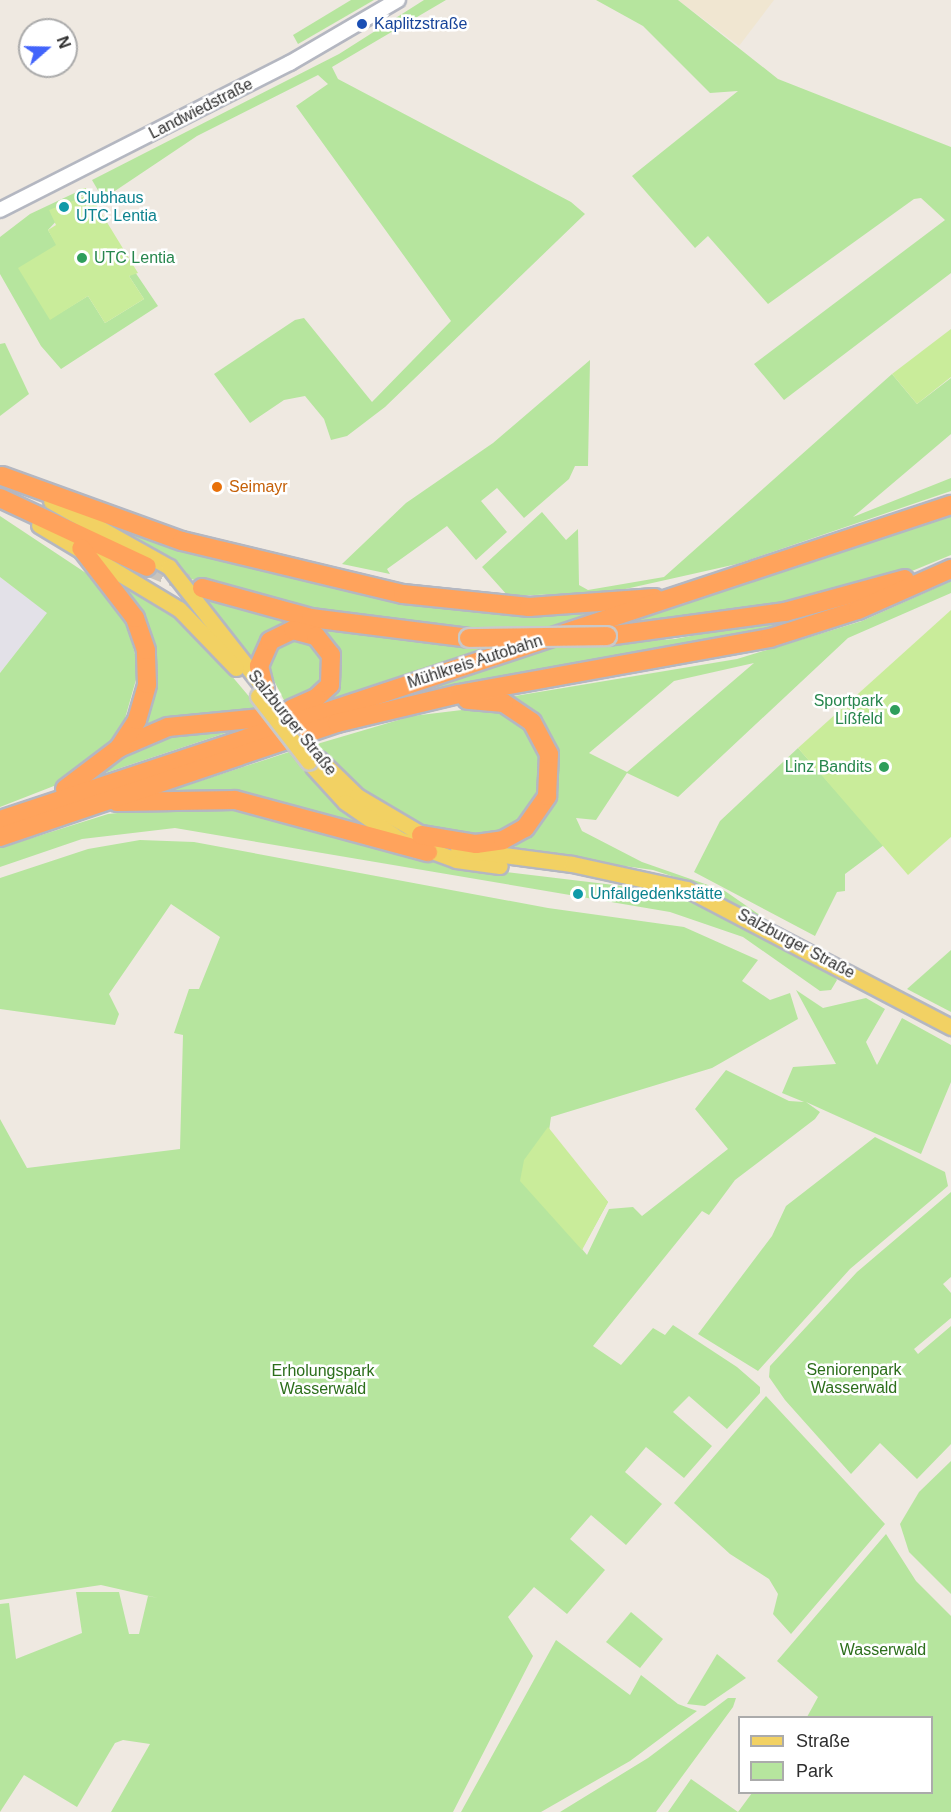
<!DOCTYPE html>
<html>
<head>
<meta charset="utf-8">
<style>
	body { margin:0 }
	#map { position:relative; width:951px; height:1812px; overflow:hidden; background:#efe9e1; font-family:Helvetica,sans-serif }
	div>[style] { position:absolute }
	.industrial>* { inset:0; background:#e3e1e8 }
	.education>* { inset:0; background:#f0e6d1 }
	.green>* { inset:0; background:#b6e59e }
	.pitch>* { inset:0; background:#c9ec9a }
	.highway-tunnel>* { height:18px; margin-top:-9px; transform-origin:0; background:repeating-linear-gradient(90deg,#c8c4bd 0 18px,transparent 0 27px) }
	.roads { filter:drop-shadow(2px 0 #b4b7c1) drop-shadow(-2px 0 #b4b7c1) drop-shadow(0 2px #b4b7c1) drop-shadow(0 -2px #b4b7c1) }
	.secondary>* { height:14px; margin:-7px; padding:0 7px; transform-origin:7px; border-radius:7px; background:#fff }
	.primary>* { height:15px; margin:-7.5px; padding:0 7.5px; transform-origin:7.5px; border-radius:7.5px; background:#f2d163 }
	.highway>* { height:18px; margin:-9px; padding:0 9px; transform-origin:9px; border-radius:9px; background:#ffa35c }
	.bridges { filter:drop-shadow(2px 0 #c9c9c9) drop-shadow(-2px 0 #c9c9c9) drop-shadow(0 2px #c9c9c9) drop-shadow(0 -2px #c9c9c9) }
	.primary-bridge>* { height:15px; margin:-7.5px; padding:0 7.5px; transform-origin:7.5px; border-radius:7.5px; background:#f2d163 }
	.highway-bridge>* { height:18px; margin:-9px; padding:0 9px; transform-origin:9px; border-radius:9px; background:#ffa35c }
	.dots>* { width:16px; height:16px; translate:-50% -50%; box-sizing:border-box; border:3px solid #fff; border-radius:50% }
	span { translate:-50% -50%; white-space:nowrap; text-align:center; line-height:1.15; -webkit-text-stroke:5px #fff; paint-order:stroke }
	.transit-label { font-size:16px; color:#164399 }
	.left { translate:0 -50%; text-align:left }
	.street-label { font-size:16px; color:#2e2e2e }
	.culture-label { font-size:16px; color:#0d838f }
	.leisure-label { font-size:16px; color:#27864d }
	.right { translate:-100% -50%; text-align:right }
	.food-label { font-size:16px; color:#c56008 }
	.park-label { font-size:16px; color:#2c6e1b }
	.legend { position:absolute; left:738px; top:1716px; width:195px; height:78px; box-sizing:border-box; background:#fff; border:2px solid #ababab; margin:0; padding:8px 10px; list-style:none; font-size:18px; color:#2e2e2e }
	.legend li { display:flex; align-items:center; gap:12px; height:30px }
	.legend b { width:30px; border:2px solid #ababab }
	.north { position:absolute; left:18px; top:18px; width:60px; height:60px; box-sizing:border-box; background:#fff; border:2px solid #ababab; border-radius:50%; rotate:70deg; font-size:16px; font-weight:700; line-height:24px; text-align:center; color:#2e2e2e }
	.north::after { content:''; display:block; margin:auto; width:21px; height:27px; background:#4264fb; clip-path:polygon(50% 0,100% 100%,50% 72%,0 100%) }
</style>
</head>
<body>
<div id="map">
	<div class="industrial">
		<div style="clip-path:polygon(0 577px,48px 613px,0 673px)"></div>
	</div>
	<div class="education">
		<div style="clip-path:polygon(678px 0,774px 0,739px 46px)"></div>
	</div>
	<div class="green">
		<div style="clip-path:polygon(351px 0,374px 0,298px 44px,293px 35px)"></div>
		<div style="clip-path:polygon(424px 0,446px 0,332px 67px,338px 79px,571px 202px,585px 214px,385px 407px,347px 436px,331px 440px,324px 419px,305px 396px,284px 400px,250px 423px,214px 374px,295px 320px,304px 318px,372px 402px,451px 321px,296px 106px,328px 84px,318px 75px,197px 136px,103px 199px,92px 180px,339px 54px)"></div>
		<div style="clip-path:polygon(596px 0,678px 0,778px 79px,951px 147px,951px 273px,784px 400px,754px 364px,945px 220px,921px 198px,914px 199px,768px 304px,708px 236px,695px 248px,632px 176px,738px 91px,710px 93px,643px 26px)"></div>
		<div style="clip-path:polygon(83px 189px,86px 195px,79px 196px,48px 230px,57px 245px,50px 319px,88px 296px,105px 323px,144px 299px,129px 276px,135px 272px,158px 306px,61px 369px,41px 346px,0 274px,0 237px,30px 214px)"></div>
		<div style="clip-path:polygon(5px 343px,29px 394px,0 416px,0 344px)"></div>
		<div style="clip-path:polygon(590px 360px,588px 466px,575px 466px,569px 479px,524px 518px,497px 488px,481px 501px,507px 532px,476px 560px,447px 526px,387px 569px,390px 574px,342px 564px,406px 503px,493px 443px)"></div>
		<div style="clip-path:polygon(892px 374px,917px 404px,951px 378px,951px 434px,853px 517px,951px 478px,951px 491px,737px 564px,612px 592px,508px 596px,482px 567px,542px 512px,566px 540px,578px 529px,579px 585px,588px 590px,664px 577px)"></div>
		<div style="clip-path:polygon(81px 512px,310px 581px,603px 609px,524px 635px,389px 626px,261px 601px,188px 578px,137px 540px)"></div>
		<div style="clip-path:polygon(951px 513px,951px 555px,885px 582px,826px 599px,611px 627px)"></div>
		<div style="clip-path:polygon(0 516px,98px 581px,123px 610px,139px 669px,124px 722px,95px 761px,59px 784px,0 807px,0 673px,47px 613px,0 577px)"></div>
		<div style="clip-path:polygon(93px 560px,182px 617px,263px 713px,134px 735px,151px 655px)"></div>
		<div style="clip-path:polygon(evenodd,951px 581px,951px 593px,848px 638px,678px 797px,627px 773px,596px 820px,576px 818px,582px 831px,642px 862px,725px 891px,767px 920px,696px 884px,653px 870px,516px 851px,514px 840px,555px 776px,509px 697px,737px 659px,862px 621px,951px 581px,754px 663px,627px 772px,589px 753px,674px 681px,754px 663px)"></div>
		<div style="clip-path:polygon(196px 590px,309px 625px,487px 647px,319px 703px,337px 684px,338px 653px,309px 625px,250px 658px)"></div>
		<div style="clip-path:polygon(857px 604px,788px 628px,381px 706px,538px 648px,675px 639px)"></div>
		<div style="clip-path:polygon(304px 637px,322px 653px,326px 670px,319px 691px,287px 706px,267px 667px,274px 646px)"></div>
		<div style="clip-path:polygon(487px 707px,525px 726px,542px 760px,538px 795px,518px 821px,498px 832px,475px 837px,416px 824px,362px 792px,317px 744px,412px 716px)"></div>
		<div style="clip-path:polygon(241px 728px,87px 779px,127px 749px,160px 734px)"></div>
		<div style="clip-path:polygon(798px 748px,884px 845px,845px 874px,845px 891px,837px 892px,815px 936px,694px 872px,720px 821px)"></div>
		<div style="clip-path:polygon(292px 751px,374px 831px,157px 795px)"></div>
		<div style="clip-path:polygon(164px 808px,242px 809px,482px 869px,664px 891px,723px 914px,830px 970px,837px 980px,831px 990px,820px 991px,743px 937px,670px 912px,175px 828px,82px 839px,0 867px,0 848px,108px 814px)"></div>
		<div style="clip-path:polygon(140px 840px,194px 842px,548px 908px,684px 927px,758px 960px,742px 981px,770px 1000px,790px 993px,798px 1019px,712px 1068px,551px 1117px,549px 1131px,608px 1202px,582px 1249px,587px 1255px,609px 1209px,633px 1207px,642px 1216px,728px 1149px,695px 1109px,726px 1070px,789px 1101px,804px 1102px,782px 1093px,793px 1067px,836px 1064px,796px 990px,823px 1008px,866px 998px,885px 1009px,866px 1042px,877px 1065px,902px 1018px,951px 1045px,951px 1082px,921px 1154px,806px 1102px,820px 1112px,815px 1119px,735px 1180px,709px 1215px,702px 1211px,593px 1346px,621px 1365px,653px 1328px,665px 1335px,673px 1325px,737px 1367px,760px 1387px,760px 1393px,727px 1429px,689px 1396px,673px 1412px,712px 1446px,684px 1478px,646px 1447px,625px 1472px,662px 1504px,626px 1545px,591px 1515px,570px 1539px,605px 1570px,567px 1614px,534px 1587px,508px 1617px,533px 1656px,453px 1812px,111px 1812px,150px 1744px,123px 1740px,115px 1743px,77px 1807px,24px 1775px,0 1812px,0 1604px,9px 1603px,16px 1659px,82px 1633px,76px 1592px,119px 1592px,129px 1634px,139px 1634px,148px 1596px,158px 1598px,101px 1585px,0 1600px,0 1119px,27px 1168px,180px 1149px,183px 1035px,174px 1033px,189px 989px,199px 989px,220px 937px,171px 904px,109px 994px,119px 1014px,115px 1025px,0 1009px,0 878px,88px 849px)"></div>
		<div style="clip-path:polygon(951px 950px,951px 1012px,907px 989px)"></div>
		<div style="clip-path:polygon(875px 1137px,945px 1172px,948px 1186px,850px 1269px,758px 1371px,698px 1334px,772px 1236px,786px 1206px)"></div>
		<div style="clip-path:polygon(951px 1192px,951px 1277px,943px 1284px,951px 1293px,951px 1318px,914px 1349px,918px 1354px,951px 1326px,951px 1444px,917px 1479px,880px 1443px,851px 1474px,785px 1400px,769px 1377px,770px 1366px,857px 1272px)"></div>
		<div style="clip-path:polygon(766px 1396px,885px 1524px,791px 1634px,773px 1614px,778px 1594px,769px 1579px,730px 1554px,674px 1503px)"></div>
		<div style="clip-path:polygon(951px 1461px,951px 1594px,909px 1552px,900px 1524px,919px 1492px)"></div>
		<div style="clip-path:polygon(886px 1534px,916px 1581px,951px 1616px,951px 1812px,668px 1812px,691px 1779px,738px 1812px,752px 1793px,932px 1792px,932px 1718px,807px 1717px,818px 1697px,777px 1661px)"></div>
		<div style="clip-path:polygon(631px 1612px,663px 1639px,640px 1668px,606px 1642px)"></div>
		<div style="clip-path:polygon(556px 1640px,630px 1695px,641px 1675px,678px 1704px,697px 1711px,630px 1761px,541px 1812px,461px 1812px)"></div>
		<div style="clip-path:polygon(717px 1654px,746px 1678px,705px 1706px,687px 1704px)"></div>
		<div style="clip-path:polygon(728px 1698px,736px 1698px,733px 1707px,656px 1812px,560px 1812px,648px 1758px)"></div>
	</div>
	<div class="pitch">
		<div style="clip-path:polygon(86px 188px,138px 273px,129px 276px,144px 299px,105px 323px,88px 296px,50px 320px,18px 268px,56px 245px,48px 230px,56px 225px,49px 210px,83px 197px,86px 191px,78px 189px)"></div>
		<div style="clip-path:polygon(951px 329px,951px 377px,917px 404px,892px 374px)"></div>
		<div style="clip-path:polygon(951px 610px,951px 837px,908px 875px,798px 748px)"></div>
		<div style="clip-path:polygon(548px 1127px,608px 1202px,582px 1250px,520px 1181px,524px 1160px)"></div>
	</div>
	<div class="highway-tunnel">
		<div style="left:147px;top:567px;width:43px;rotate:21.8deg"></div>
	</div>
	<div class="roads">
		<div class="secondary">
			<div style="left:0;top:210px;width:325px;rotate:-26.9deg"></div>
			<div style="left:290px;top:63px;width:125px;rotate:-30.3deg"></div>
		</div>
		<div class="primary">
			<div style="left:51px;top:501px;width:135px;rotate:29.2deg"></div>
			<div style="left:169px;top:567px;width:152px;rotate:51.9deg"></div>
			<div style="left:39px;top:525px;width:163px;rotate:31deg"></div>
			<div style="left:179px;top:609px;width:82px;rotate:46deg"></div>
			<div style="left:319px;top:759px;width:53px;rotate:44.2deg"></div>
			<div style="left:357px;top:796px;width:85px;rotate:30.5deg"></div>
			<div style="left:313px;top:767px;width:47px;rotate:47.6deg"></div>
			<div style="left:345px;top:802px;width:65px;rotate:34.4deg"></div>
			<div style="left:399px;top:839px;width:61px;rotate:20.2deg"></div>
			<div style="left:456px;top:860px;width:44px;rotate:7.8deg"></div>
			<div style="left:458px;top:849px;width:115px;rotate:7.5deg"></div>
			<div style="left:572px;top:864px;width:118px;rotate:12.3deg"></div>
			<div style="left:687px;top:889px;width:298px;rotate:27.6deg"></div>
		</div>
		<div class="highway">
			<div style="left:2px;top:476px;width:191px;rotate:19.9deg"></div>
			<div style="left:182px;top:541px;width:227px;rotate:13.5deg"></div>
			<div style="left:403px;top:594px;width:127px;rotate:5.9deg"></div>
			<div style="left:529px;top:607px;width:126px;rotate:-4.1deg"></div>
			<div style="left:0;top:498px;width:162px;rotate:25.1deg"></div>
			<div style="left:202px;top:588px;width:113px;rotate:15.4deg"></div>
			<div style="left:311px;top:618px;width:159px;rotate:7.2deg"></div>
			<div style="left:607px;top:636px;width:180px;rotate:-7.7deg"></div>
			<div style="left:785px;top:612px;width:124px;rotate:-15.4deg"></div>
			<div style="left:265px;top:690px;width:25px;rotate:-104deg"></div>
			<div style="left:259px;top:666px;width:27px;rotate:-66deg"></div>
			<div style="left:270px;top:641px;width:25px;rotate:-26deg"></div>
			<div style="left:293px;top:630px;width:24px;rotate:15deg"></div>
			<div style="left:316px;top:636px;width:24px;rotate:52deg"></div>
			<div style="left:331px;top:655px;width:30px;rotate:92deg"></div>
			<div style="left:330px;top:685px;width:19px;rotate:137deg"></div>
			<div style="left:316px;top:698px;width:27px;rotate:156deg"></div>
			<div style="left:119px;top:748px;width:53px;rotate:-23.2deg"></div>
			<div style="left:168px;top:727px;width:94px;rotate:-5.5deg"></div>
			<div style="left:65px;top:789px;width:68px;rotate:-37.2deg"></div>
			<div style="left:119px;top:748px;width:33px;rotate:-57deg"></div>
			<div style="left:137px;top:720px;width:37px;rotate:-74deg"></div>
			<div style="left:147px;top:684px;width:34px;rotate:-92deg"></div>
			<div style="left:146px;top:650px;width:34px;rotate:-109deg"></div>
			<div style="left:135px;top:618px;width:88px;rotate:-127.6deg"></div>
			<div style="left:117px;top:802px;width:118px;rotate:-1deg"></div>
			<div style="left:235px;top:800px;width:200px;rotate:15.1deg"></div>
			<div style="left:0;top:820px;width:1002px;rotate:-18.33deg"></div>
			<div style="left:421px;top:835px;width:56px;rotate:9.3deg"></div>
			<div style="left:476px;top:844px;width:27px;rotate:-8deg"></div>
			<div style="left:503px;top:840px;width:25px;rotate:-29deg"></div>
			<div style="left:525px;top:828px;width:39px;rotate:-55deg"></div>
			<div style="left:547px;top:796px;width:42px;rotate:-87.3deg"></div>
			<div style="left:549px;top:754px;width:36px;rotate:-118deg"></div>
			<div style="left:532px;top:722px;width:34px;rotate:-146deg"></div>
			<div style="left:504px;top:703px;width:37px;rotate:-175deg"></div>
			<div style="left:0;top:837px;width:356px;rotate:-18.7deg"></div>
			<div style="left:337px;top:723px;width:125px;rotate:-13.4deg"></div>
			<div style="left:459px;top:694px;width:316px;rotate:-10.2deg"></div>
			<div style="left:770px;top:638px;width:92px;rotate:-17.7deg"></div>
			<div style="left:858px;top:610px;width:102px;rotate:-23.8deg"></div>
		</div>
	</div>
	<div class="bridges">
		<div class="primary-bridge">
			<div style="left:258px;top:696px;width:83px;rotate:52.3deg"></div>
		</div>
		<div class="highway-bridge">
			<div style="left:469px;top:638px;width:138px;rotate:-0.8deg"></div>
		</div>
	</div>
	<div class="dots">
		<div style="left:362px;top:24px;background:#1a4fb4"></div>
		<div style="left:64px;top:207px;background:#0f9aa8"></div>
		<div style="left:82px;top:258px;background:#2e9e5b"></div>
		<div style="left:217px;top:487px;background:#e8710a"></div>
		<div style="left:895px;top:710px;background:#2e9e5b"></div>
		<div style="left:884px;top:767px;background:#2e9e5b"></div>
		<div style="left:578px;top:894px;background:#0f9aa8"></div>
	</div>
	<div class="transit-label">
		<span class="left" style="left:374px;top:24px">Kaplitzstraße</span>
	</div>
	<div class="street-label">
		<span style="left:201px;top:109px;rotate:-27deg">Landwiedstraße</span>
		<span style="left:475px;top:662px;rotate:-18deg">Mühlkreis Autobahn</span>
		<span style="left:292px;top:723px;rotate:51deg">Salzburger Straße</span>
		<span style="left:796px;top:944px;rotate:28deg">Salzburger Straße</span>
	</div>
	<div class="culture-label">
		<span class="left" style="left:76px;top:207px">Clubhaus<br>UTC Lentia</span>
		<span class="left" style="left:590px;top:894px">Unfallgedenkstätte</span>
	</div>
	<div class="leisure-label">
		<span class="left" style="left:94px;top:258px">UTC Lentia</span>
		<span class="right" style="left:883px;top:710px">Sportpark<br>Lißfeld</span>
		<span class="right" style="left:872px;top:767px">Linz Bandits</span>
	</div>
	<div class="food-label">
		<span class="left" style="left:229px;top:487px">Seimayr</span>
	</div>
	<div class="park-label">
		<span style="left:854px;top:1379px">Seniorenpark<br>Wasserwald</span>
		<span style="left:323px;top:1380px">Erholungspark<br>Wasserwald</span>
		<span style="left:883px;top:1650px">Wasserwald</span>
	</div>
	<ul class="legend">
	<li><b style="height:8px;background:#f2d163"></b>Straße</li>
	<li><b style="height:16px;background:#b6e59e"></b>Park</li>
	</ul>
	<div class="north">N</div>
</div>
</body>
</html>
